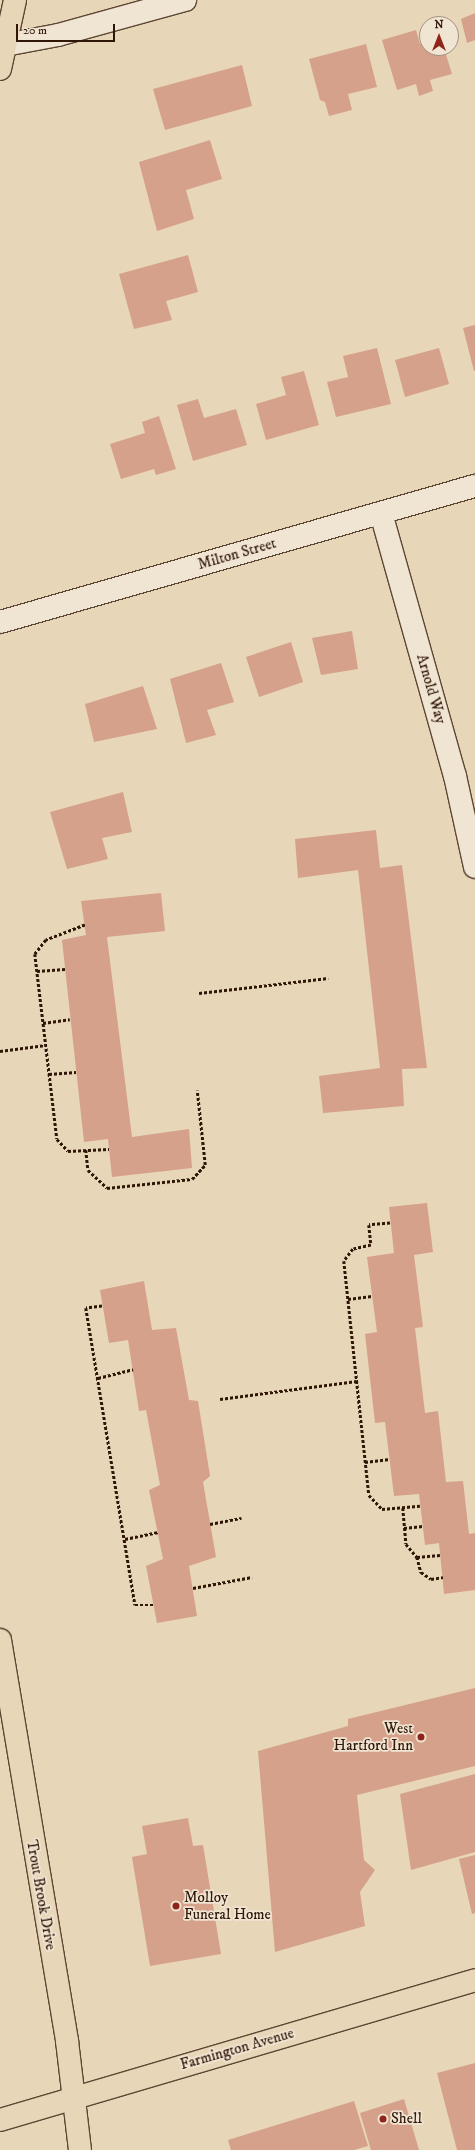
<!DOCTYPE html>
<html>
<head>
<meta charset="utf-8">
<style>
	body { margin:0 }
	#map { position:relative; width:475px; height:2150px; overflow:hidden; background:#e8d6b9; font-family:"IM FELL DW Pica",serif }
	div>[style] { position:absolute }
	.building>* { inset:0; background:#d5a18a }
	.path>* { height:2.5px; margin-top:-1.25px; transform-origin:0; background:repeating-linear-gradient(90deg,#2f1606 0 3px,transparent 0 5px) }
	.roads { filter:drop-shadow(1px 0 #5d4633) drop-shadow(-1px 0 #5d4633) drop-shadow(0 1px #5d4633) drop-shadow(0 -1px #5d4633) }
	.minor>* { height:22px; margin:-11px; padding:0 11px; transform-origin:11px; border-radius:11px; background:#f0e4d2 }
	.major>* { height:22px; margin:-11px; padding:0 11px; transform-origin:11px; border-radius:11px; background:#e8d6b9 }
	.dots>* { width:11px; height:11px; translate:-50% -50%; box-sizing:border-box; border:2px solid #f0e4d2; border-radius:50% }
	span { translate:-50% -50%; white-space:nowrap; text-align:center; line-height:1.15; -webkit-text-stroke:3.5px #f0e4d2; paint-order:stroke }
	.street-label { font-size:15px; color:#2f1606 }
	.poi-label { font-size:15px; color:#2f1606 }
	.right { translate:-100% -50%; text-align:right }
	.left { translate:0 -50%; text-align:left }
	.north { position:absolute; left:419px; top:16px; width:40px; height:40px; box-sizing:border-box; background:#f0e4d2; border:1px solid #a39280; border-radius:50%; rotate:0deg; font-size:11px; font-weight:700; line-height:16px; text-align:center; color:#2f1606 }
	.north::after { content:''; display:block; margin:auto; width:14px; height:18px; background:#8f2418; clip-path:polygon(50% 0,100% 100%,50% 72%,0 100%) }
	.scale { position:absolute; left:16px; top:24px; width:99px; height:18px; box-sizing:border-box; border:2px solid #2f1606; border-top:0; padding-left:5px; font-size:12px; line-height:14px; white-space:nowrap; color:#2f1606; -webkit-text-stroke:3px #f0e4d2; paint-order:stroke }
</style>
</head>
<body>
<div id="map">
	<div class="building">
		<div style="clip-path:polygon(475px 13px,475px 40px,467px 43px,461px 19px)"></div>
		<div style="clip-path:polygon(416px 30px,420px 44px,427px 42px,427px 48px,444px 48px,452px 74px,430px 80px,433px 91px,419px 96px,416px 84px,397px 90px,382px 40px)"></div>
		<div style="clip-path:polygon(366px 44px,377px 87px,348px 94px,352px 110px,329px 116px,325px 102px,320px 100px,309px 59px)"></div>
		<div style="clip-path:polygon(242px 65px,252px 106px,165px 130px,153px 89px)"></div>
		<div style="clip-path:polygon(210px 140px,222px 179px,186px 190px,194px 219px,157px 231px,139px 162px)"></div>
		<div style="clip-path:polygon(188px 255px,198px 292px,166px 301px,172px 320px,134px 329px,119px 274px)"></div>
		<div style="clip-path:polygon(475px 325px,475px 371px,474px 371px,463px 328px)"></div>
		<div style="clip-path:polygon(377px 348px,391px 404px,336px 417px,327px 382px,348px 377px,343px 356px)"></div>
		<div style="clip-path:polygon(439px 348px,449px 384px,405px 397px,395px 360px)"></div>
		<div style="clip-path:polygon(304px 371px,319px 425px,266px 440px,256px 404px,286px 395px,281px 377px)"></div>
		<div style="clip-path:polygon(198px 399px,204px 418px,236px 409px,247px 445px,193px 461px,177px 405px)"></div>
		<div style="clip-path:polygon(159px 416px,176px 469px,156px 475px,154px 469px,121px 479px,110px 444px,145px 433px,142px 422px)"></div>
		<div style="clip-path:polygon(352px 631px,358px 669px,321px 675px,312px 638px)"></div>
		<div style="clip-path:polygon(291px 642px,303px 682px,259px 697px,246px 657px)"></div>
		<div style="clip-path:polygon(221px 663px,234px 702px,207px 710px,216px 735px,186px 743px,170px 679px)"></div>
		<div style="clip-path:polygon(143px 686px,157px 729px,94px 742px,85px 704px)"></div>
		<div style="clip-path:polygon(123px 792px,132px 832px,102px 838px,108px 859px,67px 869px,50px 812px)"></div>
		<div style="clip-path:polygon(376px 830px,380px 868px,402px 865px,427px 1068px,402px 1069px,404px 1106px,323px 1113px,319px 1076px,380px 1068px,358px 870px,298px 878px,295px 839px)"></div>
		<div style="clip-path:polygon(161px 893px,165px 931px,107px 937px,132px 1137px,189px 1129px,192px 1168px,112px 1177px,108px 1139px,84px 1142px,62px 940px,86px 935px,81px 901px)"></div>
		<div style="clip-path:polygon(427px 1203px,433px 1252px,414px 1255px,423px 1327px,415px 1328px,425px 1413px,438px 1411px,446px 1482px,463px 1481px,469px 1534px,475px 1533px,475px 1590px,444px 1594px,439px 1543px,425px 1545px,419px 1494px,394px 1496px,385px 1422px,375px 1423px,365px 1334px,377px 1332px,367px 1257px,394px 1253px,389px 1207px)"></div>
		<div style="clip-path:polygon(144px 1281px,152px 1330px,176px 1328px,189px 1400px,198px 1401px,210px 1476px,203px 1482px,216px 1557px,189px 1566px,197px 1616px,157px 1623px,146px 1566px,163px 1559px,149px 1490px,160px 1485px,146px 1410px,139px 1411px,128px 1340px,109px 1343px,100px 1290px)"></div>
		<div style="clip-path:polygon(475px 1688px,475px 1766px,357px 1795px,364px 1860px,375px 1870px,360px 1892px,365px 1926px,275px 1952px,258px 1751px,348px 1726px,348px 1719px)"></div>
		<div style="clip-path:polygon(475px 1774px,475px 1852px,411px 1870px,400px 1794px)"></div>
		<div style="clip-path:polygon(188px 1818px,193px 1846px,203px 1845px,221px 1954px,150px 1966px,132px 1857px,147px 1854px,142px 1826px)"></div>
		<div style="clip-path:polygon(475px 1855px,475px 1913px,472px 1914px,459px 1859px)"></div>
		<div style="clip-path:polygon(475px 2063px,475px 2150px,457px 2150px,437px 2073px)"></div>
		<div style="clip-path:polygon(404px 2099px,419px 2150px,371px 2150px,360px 2113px)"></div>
		<div style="clip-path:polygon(354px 2101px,368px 2146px,354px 2150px,231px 2150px,228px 2140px)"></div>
	</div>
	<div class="path">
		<div style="left:85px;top:925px;width:42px;rotate:159deg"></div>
		<div style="left:46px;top:940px;width:18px;rotate:128deg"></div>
		<div style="left:35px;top:954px;width:186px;rotate:83.2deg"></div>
		<div style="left:57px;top:1139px;width:16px;rotate:47deg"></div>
		<div style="left:68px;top:1151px;width:41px;rotate:-2.8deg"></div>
		<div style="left:37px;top:971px;width:28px;rotate:-4deg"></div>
		<div style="left:199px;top:993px;width:130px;rotate:-6.6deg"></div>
		<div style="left:43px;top:1023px;width:27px;rotate:-8deg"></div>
		<div style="left:0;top:1051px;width:46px;rotate:-7.4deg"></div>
		<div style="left:49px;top:1074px;width:27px;rotate:-4deg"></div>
		<div style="left:86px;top:1150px;width:20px;rotate:84deg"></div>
		<div style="left:88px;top:1170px;width:26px;rotate:43deg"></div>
		<div style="left:107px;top:1188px;width:85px;rotate:-6deg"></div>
		<div style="left:192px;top:1179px;width:19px;rotate:-47deg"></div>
		<div style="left:205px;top:1165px;width:75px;rotate:-96.1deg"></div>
		<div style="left:390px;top:1223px;width:21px;rotate:175deg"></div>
		<div style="left:369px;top:1225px;width:20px;rotate:84deg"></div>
		<div style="left:371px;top:1245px;width:18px;rotate:167deg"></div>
		<div style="left:353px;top:1249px;width:15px;rotate:127deg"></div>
		<div style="left:344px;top:1261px;width:235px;rotate:83.9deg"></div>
		<div style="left:369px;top:1495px;width:19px;rotate:47deg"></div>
		<div style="left:382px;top:1509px;width:38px;rotate:-5deg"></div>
		<div style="left:348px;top:1299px;width:24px;rotate:-7deg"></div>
		<div style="left:102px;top:1306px;width:16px;rotate:173deg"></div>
		<div style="left:86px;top:1308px;width:301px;rotate:80.6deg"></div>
		<div style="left:135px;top:1605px;width:18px"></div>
		<div style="left:98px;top:1378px;width:36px;rotate:-14deg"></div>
		<div style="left:220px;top:1399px;width:138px;rotate:-7.5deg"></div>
		<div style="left:365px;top:1462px;width:25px;rotate:-7deg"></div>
		<div style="left:403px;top:1508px;width:36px;rotate:85deg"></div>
		<div style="left:406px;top:1544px;width:17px;rotate:50deg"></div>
		<div style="left:417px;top:1557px;width:16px;rotate:75deg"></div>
		<div style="left:421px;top:1572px;width:12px;rotate:35deg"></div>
		<div style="left:431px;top:1579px;width:12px;rotate:-9deg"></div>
		<div style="left:210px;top:1524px;width:32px;rotate:-11deg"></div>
		<div style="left:404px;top:1528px;width:19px;rotate:-6deg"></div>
		<div style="left:125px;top:1539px;width:34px;rotate:-12deg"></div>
		<div style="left:417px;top:1557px;width:23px;rotate:-5deg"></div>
		<div style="left:193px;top:1588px;width:60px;rotate:-10.6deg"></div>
	</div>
	<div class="roads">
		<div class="minor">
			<div style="left:5px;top:45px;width:54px;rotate:-10.7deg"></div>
			<div style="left:58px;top:35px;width:132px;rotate:-15.4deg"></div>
			<div style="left:381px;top:513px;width:273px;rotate:74.3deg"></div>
			<div style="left:455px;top:776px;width:93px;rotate:77.6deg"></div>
			<div style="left:0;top:622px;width:494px;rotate:-16deg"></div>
		</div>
		<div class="major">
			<div style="left:0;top:69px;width:71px;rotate:-77.7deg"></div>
			<div style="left:0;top:1640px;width:407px;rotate:80.5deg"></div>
			<div style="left:67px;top:2041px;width:110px;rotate:83.2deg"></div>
			<div style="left:0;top:2120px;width:495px;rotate:-16.4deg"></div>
		</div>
	</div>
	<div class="dots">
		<div style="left:421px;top:1737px;background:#8f2418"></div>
		<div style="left:176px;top:1906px;background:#8f2418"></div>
		<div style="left:383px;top:2119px;background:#8f2418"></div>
	</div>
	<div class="street-label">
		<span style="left:237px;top:554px;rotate:-16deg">Milton Street</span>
		<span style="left:431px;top:689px;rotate:74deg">Arnold Way</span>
		<span style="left:41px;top:1895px;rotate:80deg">Trout Brook Drive</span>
		<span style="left:237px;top:2049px;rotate:-16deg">Farmington Avenue</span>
	</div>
	<div class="poi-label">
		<span class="right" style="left:413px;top:1737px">West<br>Hartford Inn</span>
		<span class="left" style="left:184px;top:1906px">Molloy<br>Funeral Home</span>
		<span class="left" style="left:391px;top:2119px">Shell</span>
	</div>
	<div class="north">N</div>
	<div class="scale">20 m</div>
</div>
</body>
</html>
